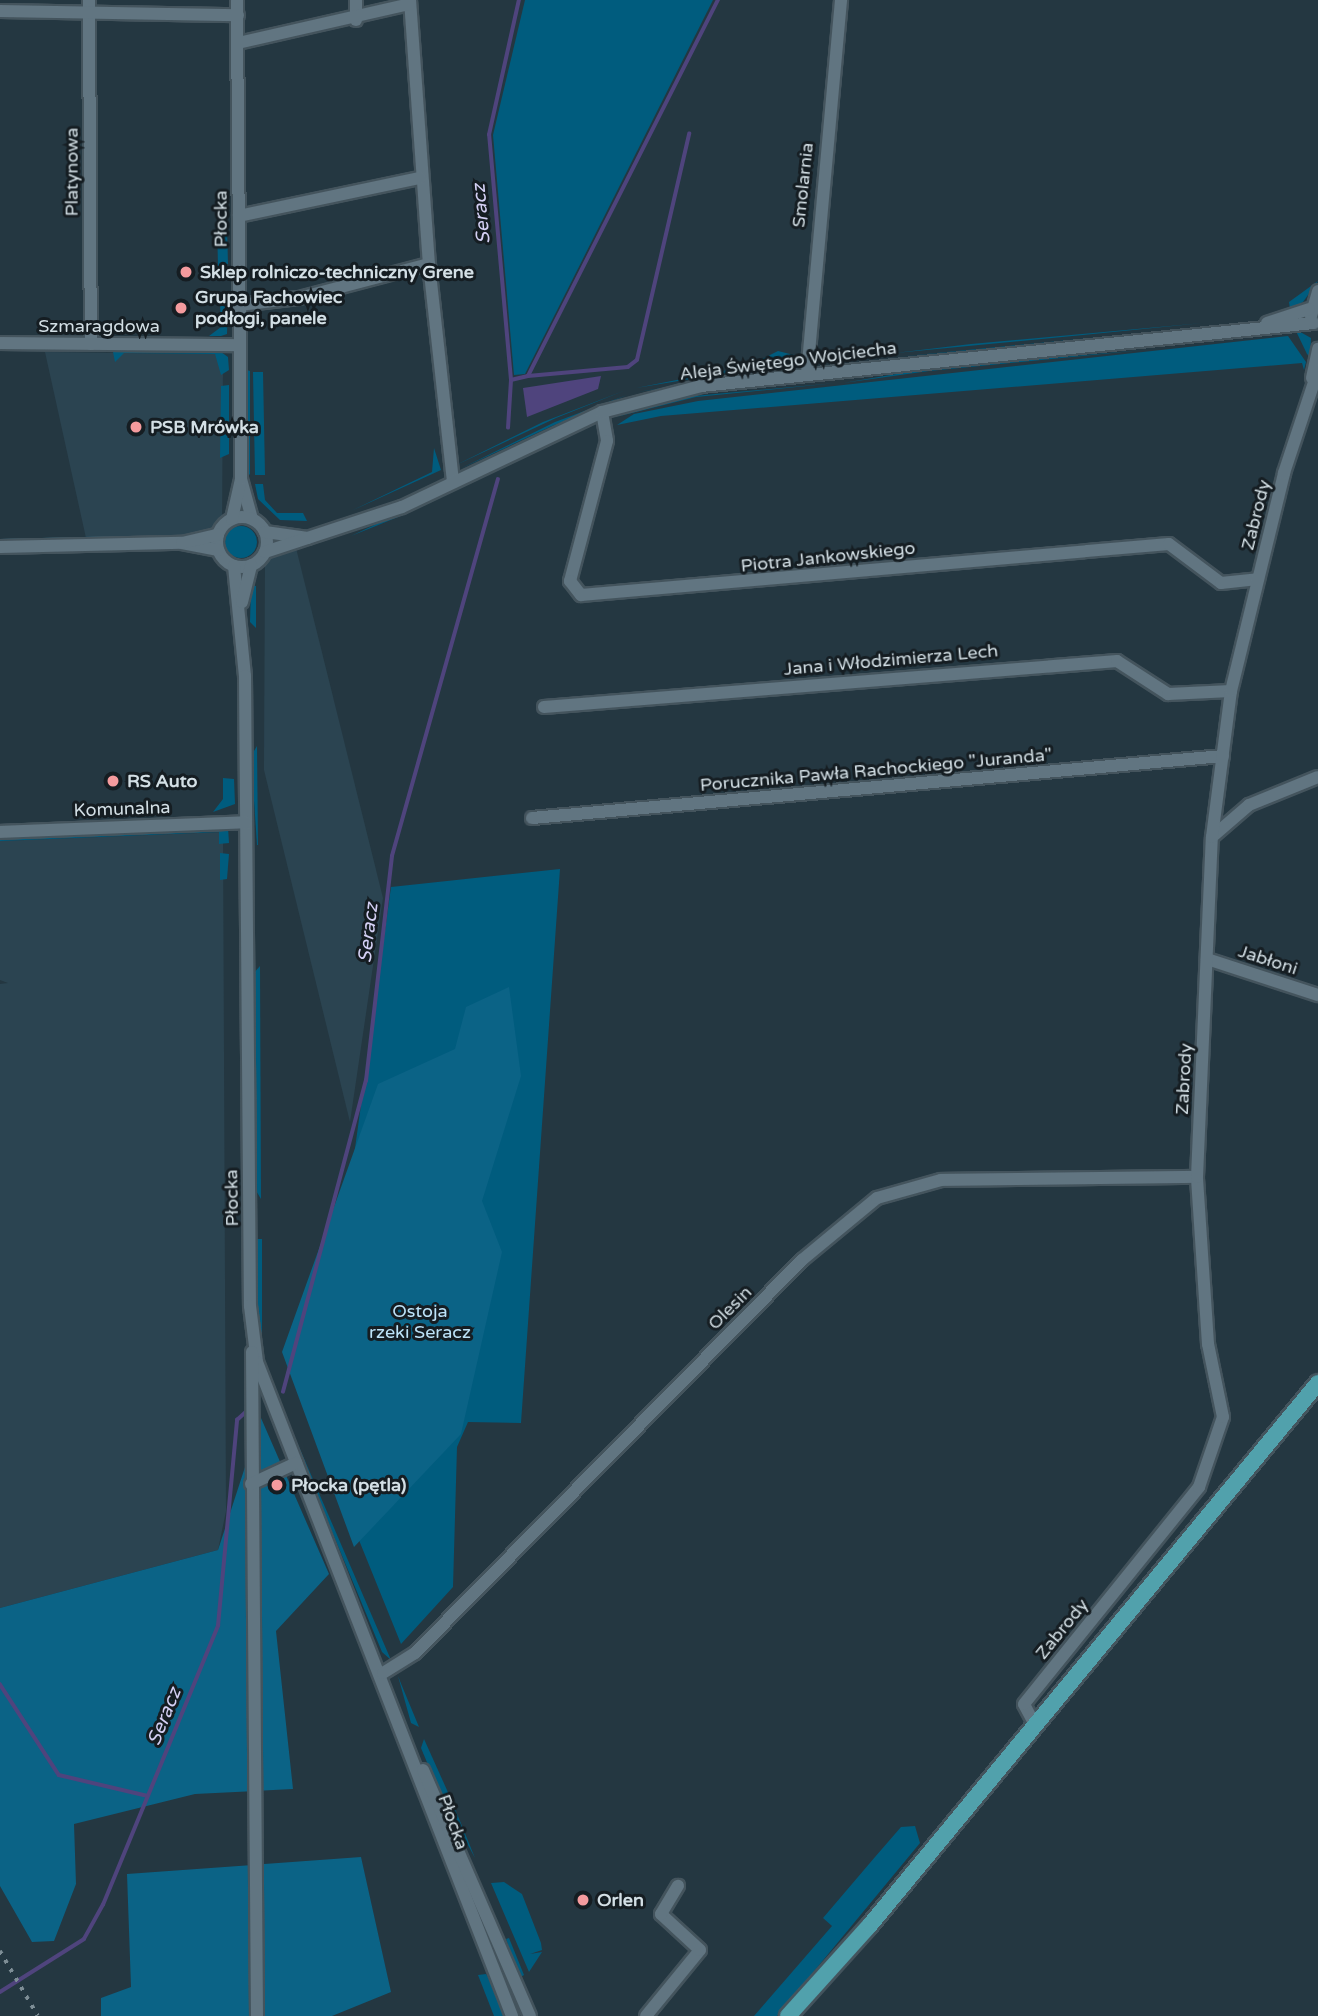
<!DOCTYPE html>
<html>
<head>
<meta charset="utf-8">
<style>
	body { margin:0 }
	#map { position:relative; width:1318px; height:2016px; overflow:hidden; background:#243741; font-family:"Varela Round",sans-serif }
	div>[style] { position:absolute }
	.built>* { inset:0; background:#2b4451 }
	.green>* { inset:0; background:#005c7e }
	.round { border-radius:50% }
	.forest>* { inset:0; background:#0b6386 }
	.water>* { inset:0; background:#4f447d }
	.stream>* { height:3.5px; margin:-1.75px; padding:0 1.75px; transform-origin:1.75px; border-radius:1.75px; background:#4f447d }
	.roads { filter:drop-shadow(2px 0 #44545d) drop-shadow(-2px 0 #44545d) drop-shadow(0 2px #44545d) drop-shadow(0 -2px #44545d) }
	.minor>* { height:12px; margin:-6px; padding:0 6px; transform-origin:6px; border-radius:6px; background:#617581 }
	.minor>.ring { margin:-6px; padding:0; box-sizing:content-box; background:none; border:12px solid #617581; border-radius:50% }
	.major>* { height:16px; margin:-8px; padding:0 8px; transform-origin:8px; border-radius:8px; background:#51a1ac }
	.rail>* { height:3.5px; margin-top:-1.75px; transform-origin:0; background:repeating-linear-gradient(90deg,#7e8e96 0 3.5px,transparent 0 10.5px) }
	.dots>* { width:19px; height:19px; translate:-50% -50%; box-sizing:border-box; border:4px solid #151d22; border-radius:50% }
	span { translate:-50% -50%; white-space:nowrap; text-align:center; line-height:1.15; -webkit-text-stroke:6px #151d22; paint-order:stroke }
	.street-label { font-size:18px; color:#d3dfe5 }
	.poi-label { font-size:18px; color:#d3dfe5; font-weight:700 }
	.left { translate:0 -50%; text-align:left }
	.park-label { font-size:18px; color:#bde3f8 }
	.water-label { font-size:19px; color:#d4d0f4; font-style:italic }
</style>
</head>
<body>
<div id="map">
	<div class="built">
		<div style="clip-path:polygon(45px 352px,215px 354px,223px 361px,222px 535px,86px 538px)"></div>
		<div style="clip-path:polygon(296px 548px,383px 898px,350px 1122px,264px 770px,265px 558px)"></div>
		<div style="clip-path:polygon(223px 832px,226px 1511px,218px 1550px,0 1608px,0 984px,8px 983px,0 980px,0 841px)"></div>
	</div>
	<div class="green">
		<div style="clip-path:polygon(525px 0,713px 0,525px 374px,514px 375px,493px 135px)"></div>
		<div style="clip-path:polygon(217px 226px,227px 228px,228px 264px,218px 266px)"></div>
		<div style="clip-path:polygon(1318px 281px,1303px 302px,1290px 309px,1289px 302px)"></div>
		<div style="clip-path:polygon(220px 304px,228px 304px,227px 334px,221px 336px,209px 336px,221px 327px)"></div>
		<div style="clip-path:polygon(1203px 323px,1083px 335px,895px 353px,971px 344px)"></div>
		<div style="clip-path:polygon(1203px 327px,1163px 333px,896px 357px)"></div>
		<div style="clip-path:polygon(1295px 329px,1311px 338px,1310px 357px,1307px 354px)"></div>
		<div style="clip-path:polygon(1288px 336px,1306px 362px,1304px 370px,1302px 363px,661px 416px,617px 425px,634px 414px,698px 401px)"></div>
		<div style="clip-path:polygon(1143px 350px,929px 371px,843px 383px,926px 369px)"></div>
		<div style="clip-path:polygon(778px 351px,794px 355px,774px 365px,636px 388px,748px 366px)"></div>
		<div style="clip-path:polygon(113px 352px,221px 352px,228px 357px,229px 370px,221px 375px,215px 354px,124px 353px,115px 362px)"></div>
		<div style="clip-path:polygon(800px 358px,791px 369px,638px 392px,775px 369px)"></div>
		<div style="clip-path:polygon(247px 370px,250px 371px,250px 475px,249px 474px)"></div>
		<div style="clip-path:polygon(253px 372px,263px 372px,265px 475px,255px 475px)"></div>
		<div style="clip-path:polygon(836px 383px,696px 397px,616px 417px,683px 397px)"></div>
		<div style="clip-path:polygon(229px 385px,229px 454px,220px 458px,221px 386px)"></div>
		<div style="clip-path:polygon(626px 390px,556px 418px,454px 466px,543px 422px)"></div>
		<div style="clip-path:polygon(627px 395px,552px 426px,460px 469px,555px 422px)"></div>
		<div style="clip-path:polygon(597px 423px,408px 513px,351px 536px,589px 424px)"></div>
		<div style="clip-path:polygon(434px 448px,441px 470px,351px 511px,432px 472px)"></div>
		<div style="clip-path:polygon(255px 484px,263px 484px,265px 500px,277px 513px,303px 513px,307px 521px,280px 520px,258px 499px)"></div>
		<div class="round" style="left:225px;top:526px;width:32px;height:32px"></div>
		<div style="clip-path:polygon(124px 536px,121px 538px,0 541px,0 539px)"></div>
		<div style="clip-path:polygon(251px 586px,256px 586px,256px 628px,250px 622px)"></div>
		<div style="clip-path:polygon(257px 746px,258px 845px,257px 845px,251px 756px)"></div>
		<div style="clip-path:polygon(223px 778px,234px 779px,235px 804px,213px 812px,223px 799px)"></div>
		<div style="clip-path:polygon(228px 827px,229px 843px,219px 844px,219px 832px,0 841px,0 836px)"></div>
		<div style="clip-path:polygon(220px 853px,229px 854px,227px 879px,220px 880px)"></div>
		<div style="clip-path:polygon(560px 869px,521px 1423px,468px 1422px,457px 1447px,453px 1587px,401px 1644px,291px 1372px,349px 1192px,391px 887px)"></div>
		<div style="clip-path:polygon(260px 966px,261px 1199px,255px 1189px,253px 974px)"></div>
		<div style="clip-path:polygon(256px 1239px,262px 1239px,262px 1349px,268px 1375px,391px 1660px,382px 1652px,267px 1375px,261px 1351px,257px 1324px)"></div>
		<div style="clip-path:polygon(398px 1676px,402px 1686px,419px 1727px,411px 1723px)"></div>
		<div style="clip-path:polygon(424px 1739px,451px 1799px,475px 1858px,439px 1791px,421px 1748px)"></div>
		<div style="clip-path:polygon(915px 1826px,920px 1843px,782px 2010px,777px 2016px,754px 2016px,832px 1926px,823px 1918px,875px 1857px,901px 1827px)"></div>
		<div style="clip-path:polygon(504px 1882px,522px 1894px,541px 1943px,542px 1950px,530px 1954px,542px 1952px,529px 1972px,491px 1883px)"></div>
		<div style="clip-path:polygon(509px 1938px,524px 1975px,519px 1978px,506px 1939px)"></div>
		<div style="clip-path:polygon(486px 1974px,488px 1977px,504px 2016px,494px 2016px,478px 1975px)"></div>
	</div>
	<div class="forest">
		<div style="clip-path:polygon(509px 987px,521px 1076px,482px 1201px,502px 1252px,461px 1434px,354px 1547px,282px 1352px,378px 1084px,455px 1049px,466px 1007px)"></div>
		<div style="clip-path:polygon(261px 1418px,329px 1574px,276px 1631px,293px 1789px,195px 1794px,74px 1824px,76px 1884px,54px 1941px,32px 1942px,0 1886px,0 1608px,218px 1550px)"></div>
		<div style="clip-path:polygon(361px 1857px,391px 1992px,332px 2016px,101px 2016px,101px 1998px,131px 1987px,127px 1874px)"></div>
	</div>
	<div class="water">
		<div style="clip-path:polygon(601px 376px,598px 389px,527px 417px,523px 388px)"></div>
	</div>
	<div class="stream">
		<div style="left:528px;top:376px;width:100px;rotate:-5.1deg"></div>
		<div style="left:628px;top:367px;width:11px;rotate:-38deg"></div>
		<div style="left:637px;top:360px;width:232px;rotate:-77deg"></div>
		<div style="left:511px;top:380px;width:17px;rotate:-13deg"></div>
		<div style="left:528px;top:376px;width:421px;rotate:-63.2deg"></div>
		<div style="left:508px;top:428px;width:48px;rotate:-86.4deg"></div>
		<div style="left:511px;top:380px;width:246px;rotate:-95.1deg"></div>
		<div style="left:489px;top:135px;width:138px;rotate:-77.5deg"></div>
		<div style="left:283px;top:1392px;width:322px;rotate:-75.1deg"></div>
		<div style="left:366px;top:1081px;width:226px;rotate:-83.4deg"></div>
		<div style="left:392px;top:856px;width:391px;rotate:-74.3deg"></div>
		<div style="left:0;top:1684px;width:108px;rotate:57deg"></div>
		<div style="left:59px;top:1775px;width:91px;rotate:13.3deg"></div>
		<div style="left:0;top:1992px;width:99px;rotate:-32.2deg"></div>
		<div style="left:84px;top:1939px;width:39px;rotate:-61deg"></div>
		<div style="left:103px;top:1905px;width:302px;rotate:-67.6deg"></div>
		<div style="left:218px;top:1626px;width:207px;rotate:-84.7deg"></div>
		<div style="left:237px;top:1420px;width:15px;rotate:-42deg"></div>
	</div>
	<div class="roads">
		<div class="minor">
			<div style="left:89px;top:0;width:344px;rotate:89.7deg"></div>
			<div style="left:410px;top:0;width:265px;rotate:85.9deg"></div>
			<div style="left:0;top:11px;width:238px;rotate:1deg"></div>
			<div style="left:356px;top:20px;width:20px;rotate:-90deg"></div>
			<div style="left:238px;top:43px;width:176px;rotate:-12.8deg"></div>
			<div style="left:239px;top:216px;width:185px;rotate:-11.9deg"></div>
			<div style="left:239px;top:305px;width:60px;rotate:-6.7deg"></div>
			<div style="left:299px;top:298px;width:134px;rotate:-14.7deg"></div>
			<div style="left:429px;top:264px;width:219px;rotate:83.7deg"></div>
			<div style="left:1311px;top:316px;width:26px;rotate:-74deg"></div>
			<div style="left:1267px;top:323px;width:44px;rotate:-18.4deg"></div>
			<div style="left:0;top:343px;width:239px;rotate:0.5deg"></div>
			<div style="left:807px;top:374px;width:376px;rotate:-84.8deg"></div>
			<div style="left:1312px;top:378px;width:30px;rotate:-78deg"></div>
			<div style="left:602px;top:412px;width:29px;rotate:80deg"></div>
			<div style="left:607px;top:441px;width:145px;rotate:104.8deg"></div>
			<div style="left:570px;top:581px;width:18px;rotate:52deg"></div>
			<div style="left:581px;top:595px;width:590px;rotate:-4.96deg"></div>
			<div style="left:1169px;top:544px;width:65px;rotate:36.9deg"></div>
			<div style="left:1221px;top:583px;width:37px;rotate:-6deg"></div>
			<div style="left:241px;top:479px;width:41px;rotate:74.6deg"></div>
			<div class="ring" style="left:217px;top:517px;width:38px;height:38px"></div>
			<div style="left:232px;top:519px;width:41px;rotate:-77.3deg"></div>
			<div style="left:241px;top:479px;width:479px;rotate:-90.5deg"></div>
			<div style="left:265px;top:532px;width:43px;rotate:7.9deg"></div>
			<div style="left:182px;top:543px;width:37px;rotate:11deg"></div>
			<div style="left:0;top:547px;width:182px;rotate:-1.3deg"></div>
			<div style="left:182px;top:543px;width:37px;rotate:-13deg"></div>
			<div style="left:265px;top:552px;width:144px;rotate:-18.2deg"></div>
			<div style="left:402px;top:507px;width:221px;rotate:-25.4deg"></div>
			<div style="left:602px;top:412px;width:102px;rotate:-14.7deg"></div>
			<div style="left:701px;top:386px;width:616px;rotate:-5.87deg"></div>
			<div style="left:234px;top:566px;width:111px;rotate:84.3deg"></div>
			<div style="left:245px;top:676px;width:630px;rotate:89.55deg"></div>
			<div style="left:250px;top:1306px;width:56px;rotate:82.9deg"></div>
			<div style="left:257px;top:1362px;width:702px;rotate:68.7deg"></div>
			<div style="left:242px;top:602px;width:38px;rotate:-76deg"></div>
			<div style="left:544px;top:707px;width:575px;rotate:-4.59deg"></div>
			<div style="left:1117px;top:661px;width:61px;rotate:32.9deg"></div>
			<div style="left:1168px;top:694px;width:63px;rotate:-2.7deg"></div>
			<div style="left:532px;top:818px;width:694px;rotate:-5.13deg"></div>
			<div style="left:0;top:832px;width:246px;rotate:-2.3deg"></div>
			<div style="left:1212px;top:837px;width:49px;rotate:-40.9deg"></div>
			<div style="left:1249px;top:805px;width:74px;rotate:-22.1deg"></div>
			<div style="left:1207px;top:959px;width:117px;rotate:18deg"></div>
			<div style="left:252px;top:1352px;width:664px;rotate:89.57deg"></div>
			<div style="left:251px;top:1484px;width:50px;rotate:-25deg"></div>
			<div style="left:383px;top:1673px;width:38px;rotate:-32deg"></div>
			<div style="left:415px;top:1653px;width:552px;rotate:-45.44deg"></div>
			<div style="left:802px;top:1260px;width:97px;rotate:-39.6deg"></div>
			<div style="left:877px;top:1198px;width:66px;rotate:-15.7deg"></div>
			<div style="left:941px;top:1180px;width:256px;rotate:-0.7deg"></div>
			<div style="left:1034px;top:1723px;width:21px;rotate:-118deg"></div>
			<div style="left:1024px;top:1704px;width:279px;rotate:-51.1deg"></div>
			<div style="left:1199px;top:1487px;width:74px;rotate:-71.1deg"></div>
			<div style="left:1223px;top:1417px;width:75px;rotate:-101.6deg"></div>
			<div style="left:1208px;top:1344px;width:167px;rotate:-93.8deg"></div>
			<div style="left:1197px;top:1177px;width:340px;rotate:-87.5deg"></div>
			<div style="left:1212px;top:837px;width:147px;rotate:-82.6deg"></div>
			<div style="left:1231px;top:691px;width:224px;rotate:-76.3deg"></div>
			<div style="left:1284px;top:473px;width:108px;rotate:-71.7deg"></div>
			<div style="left:423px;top:1770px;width:268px;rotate:66.5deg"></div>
			<div style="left:646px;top:2016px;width:85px;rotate:-50.7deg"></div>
			<div style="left:700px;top:1950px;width:53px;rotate:-137.3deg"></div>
			<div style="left:661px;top:1914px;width:33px;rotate:-59deg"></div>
		</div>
		<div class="major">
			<div style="left:788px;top:2016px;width:122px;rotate:-48deg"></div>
			<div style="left:870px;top:1925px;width:703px;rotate:-50.42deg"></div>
		</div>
	</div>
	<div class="rail">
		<div style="left:0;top:1951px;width:75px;rotate:59.7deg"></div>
	</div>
	<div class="dots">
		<div style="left:186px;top:272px;background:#f59b9e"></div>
		<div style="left:181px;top:308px;background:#f59b9e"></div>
		<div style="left:136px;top:427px;background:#f59b9e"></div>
		<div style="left:113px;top:781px;background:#f59b9e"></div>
		<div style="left:277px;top:1485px;background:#f59b9e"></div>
		<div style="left:583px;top:1900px;background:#f59b9e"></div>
	</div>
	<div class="street-label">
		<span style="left:72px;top:172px;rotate:-90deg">Platynowa</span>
		<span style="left:803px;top:185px;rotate:-84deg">Smolarnia</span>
		<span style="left:221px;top:219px;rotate:-90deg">Płocka</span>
		<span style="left:99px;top:326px">Szmaragdowa</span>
		<span style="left:788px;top:361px;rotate:-7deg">Aleja Świętego Wojciecha</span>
		<span style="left:1256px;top:515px;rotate:-76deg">Zabrody</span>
		<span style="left:828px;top:557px;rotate:-6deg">Piotra Jankowskiego</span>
		<span style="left:891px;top:660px;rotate:-5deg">Jana i Włodzimierza Lech</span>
		<span style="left:876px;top:770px;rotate:-5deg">Porucznika Pawła Rachockiego "Juranda"</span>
		<span style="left:122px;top:809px;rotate:-2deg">Komunalna</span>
		<span style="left:1268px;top:960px;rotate:18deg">Jabłoni</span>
		<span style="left:1184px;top:1079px;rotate:-87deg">Zabrody</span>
		<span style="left:232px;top:1198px;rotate:-91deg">Płocka</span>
		<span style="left:730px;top:1308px;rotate:-45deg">Olesin</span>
		<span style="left:1062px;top:1629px;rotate:-51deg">Zabrody</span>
		<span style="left:453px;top:1822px;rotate:70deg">Płocka</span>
	</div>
	<div class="poi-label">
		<span class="left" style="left:200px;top:272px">Sklep rolniczo-techniczny Grene</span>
		<span class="left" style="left:195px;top:308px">Grupa Fachowiec<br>podłogi, panele</span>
		<span class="left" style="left:150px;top:427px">PSB Mrówka</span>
		<span class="left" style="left:127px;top:781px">RS Auto</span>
		<span class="left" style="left:291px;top:1485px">Płocka (pętla)</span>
		<span class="left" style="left:597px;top:1900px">Orlen</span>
	</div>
	<div class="park-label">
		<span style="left:420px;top:1322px">Ostoja<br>rzeki Seracz</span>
	</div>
	<div class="water-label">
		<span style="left:482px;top:214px;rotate:-95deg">Seracz</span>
		<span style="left:369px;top:933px;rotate:-83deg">Seracz</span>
		<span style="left:165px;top:1717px;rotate:-68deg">Seracz</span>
	</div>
</div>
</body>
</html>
